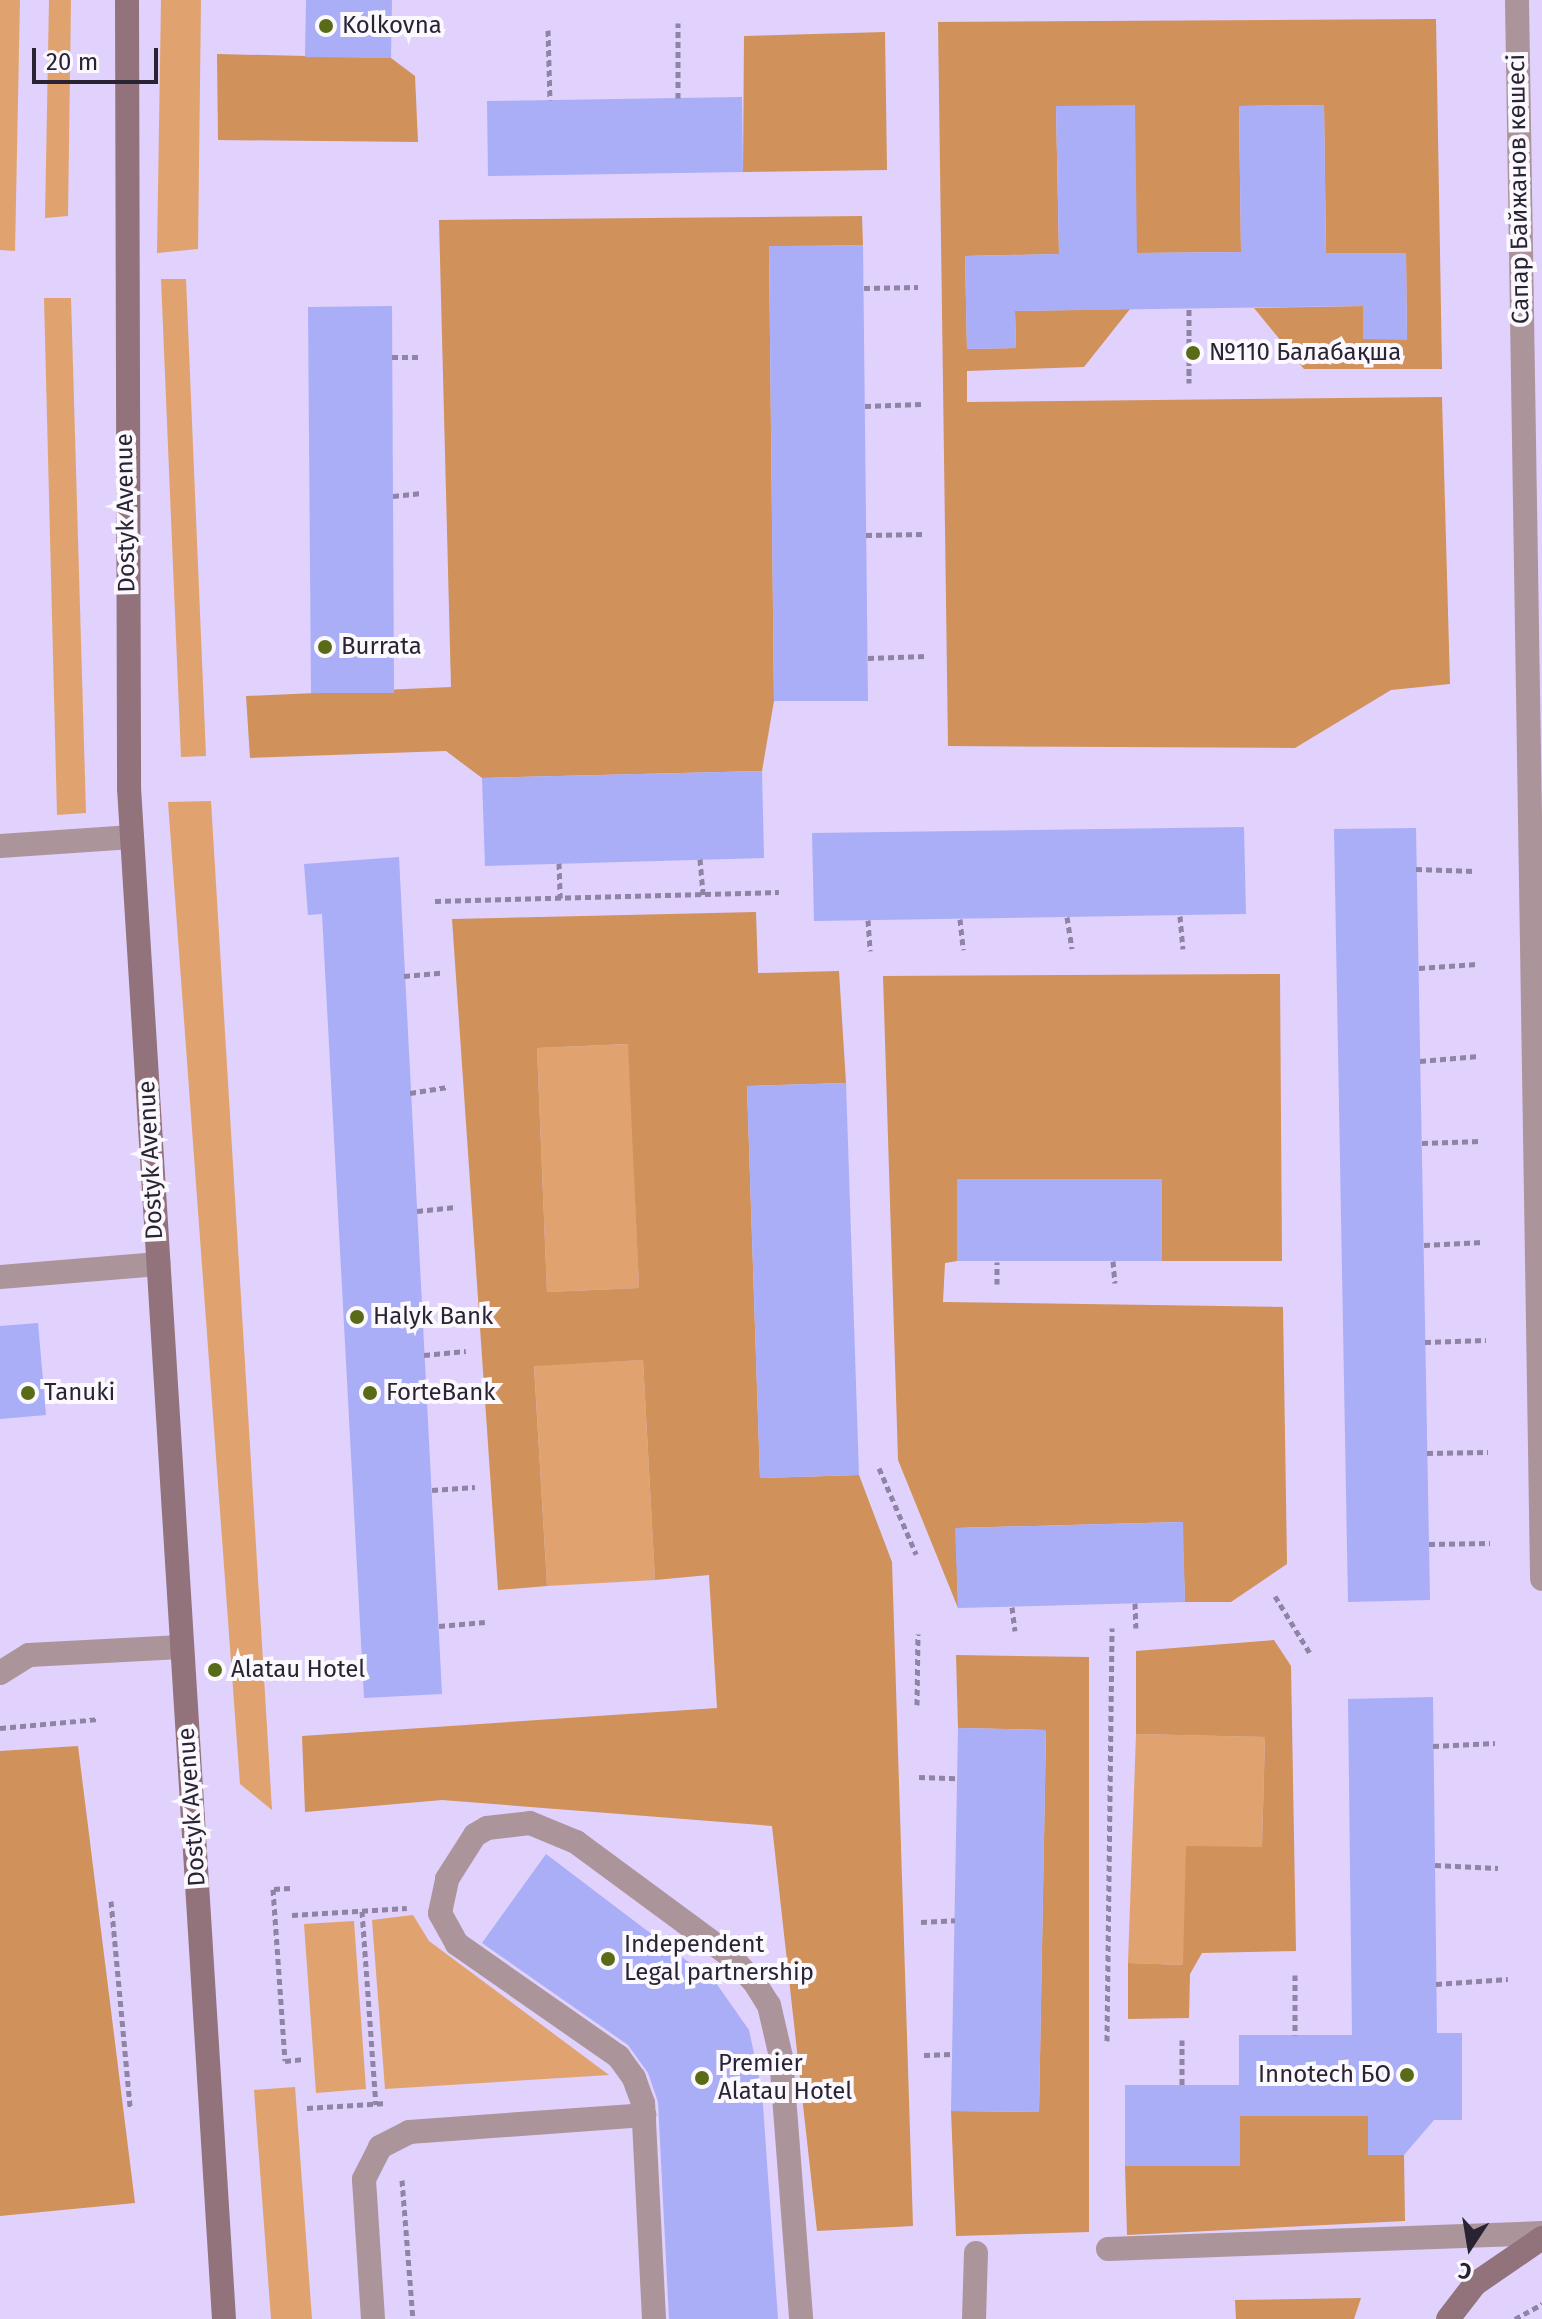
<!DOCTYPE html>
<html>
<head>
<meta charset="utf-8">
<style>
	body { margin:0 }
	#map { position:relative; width:1542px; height:2319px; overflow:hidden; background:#e0d1fd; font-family:"Fira Sans",sans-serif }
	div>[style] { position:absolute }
	.green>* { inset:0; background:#e0a36f }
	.forest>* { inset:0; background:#d0915a }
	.building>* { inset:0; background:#a9aef7 }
	.path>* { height:5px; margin-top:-2.5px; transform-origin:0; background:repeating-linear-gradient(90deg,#8f84a3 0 6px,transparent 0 10px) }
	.lane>* { height:24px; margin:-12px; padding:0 12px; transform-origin:12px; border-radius:12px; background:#ab949a }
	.street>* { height:24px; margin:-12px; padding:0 12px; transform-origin:12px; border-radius:12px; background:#ab949a }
	.secondary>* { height:24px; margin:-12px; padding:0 12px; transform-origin:12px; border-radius:12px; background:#93737b }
	.dots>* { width:22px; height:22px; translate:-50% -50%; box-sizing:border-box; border:4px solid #fbf9fe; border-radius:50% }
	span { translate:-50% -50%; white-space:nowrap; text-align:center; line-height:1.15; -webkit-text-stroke:8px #fbf9fe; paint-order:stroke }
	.poi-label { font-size:24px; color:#292333 }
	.left { translate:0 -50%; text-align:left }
	.right { translate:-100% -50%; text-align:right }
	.street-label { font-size:24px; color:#292333 }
	.north { position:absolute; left:1430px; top:2207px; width:80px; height:80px; -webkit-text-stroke:6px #fbf9fe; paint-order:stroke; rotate:192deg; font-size:22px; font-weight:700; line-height:32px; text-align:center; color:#292333 }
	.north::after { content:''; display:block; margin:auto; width:28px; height:36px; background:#292333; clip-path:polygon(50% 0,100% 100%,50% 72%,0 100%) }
	.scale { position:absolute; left:32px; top:48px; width:126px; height:36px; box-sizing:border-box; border:4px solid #292333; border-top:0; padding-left:10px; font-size:24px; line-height:28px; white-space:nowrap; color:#292333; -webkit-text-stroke:6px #fbf9fe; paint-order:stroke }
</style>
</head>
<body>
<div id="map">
	<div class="green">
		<div style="clip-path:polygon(0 0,20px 0,15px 251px,0 250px)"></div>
		<div style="clip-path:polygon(49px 0,71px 0,68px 216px,45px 218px)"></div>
		<div style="clip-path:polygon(161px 0,201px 0,198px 249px,157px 253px)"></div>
		<div style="clip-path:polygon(161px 279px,186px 279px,206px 756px,181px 757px)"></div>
		<div style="clip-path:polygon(44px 298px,71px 298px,86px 813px,57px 815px)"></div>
		<div style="clip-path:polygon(211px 801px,272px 1810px,240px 1784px,168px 802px)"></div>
		<div style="clip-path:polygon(629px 1044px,639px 1288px,547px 1292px,537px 1048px)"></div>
		<div style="clip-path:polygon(643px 1360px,655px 1580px,547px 1586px,534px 1365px)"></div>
		<div style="clip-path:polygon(1136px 1734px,1265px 1737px,1262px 1847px,1183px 1965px,1128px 1963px)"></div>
		<div style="clip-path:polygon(413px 1915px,429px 1941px,609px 2075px,385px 2089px,372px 1920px)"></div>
		<div style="clip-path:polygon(354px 1921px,366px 2089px,316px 2093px,304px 1924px)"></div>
		<div style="clip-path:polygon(295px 2087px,312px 2319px,271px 2319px,254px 2090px)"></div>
	</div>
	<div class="forest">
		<div style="clip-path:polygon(1436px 19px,1442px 369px,1304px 369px,1254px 308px,1363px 306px,1363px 339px,1407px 339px,1406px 253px,1326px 253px,1324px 105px,1239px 106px,1241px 252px,1137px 253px,1056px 107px,1059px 254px,965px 256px,967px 349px,1016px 348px,1015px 311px,1130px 309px,1084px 367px,967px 371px,967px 402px,1442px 397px,1450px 684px,1391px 690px,1295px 748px,948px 746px,938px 22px)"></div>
		<div style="clip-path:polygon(885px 32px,887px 170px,743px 172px,744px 36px)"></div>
		<div style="clip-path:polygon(217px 54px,391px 58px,415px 76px,418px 142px,218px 140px)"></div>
		<div style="clip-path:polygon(862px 216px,863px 245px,769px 247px,774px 701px,762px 771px,482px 778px,446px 751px,250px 758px,246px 696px,451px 687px,439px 220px)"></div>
		<div style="clip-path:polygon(evenodd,756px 912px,758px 973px,839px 971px,846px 1083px,747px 1086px,760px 1478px,859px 1475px,892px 1562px,913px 2226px,817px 2231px,772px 1826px,442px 1800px,305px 1812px,302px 1736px,717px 1708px,709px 1575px,655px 1580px,643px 1360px,534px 1366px,547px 1586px,498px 1590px,452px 919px,756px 912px,628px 1044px,639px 1288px,547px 1292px,537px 1048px,628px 1044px)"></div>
		<div style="clip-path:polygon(1280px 974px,1282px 1261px,1162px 1261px,1162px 1179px,957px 1180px,957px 1261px,945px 1263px,943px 1302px,1283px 1307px,1287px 1564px,1231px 1602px,1185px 1602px,1182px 1522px,956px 1528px,958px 1608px,898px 1460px,883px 976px)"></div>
		<div style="clip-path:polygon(1274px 1640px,1291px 1666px,1296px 1951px,1202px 1953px,1190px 1974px,1189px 2018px,1128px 2019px,1128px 1963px,1183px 1965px,1186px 1846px,1262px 1847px,1265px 1737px,1136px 1734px,1136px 1651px)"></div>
		<div style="clip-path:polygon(956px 1655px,1089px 1657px,1089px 2232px,956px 2236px,951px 2111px,1039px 2112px,1046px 1730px,958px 1728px)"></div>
		<div style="clip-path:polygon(78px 1746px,135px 2203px,0 2216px,0 1751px)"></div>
		<div style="clip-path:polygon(1240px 2116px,1368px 2116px,1404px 2155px,1405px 2221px,1127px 2235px,1125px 2166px,1239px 2166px)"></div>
		<div style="clip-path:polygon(1361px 2298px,1354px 2319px,1236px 2319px,1235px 2300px)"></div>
	</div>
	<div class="building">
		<div style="clip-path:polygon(306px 0,392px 0,391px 58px,305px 57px)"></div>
		<div style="clip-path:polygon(742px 97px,743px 172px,488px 176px,487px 101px)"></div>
		<div style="clip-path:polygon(1135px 105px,1137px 253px,1241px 252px,1239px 106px,1324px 105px,1326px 253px,1406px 253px,1407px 340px,1363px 339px,1363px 306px,1015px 311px,1016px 348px,967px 349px,965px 256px,1059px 254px,1056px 106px)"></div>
		<div style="clip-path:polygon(863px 245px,868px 701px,774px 701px,769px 246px)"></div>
		<div style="clip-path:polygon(392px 306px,394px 693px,311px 693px,308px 307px)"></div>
		<div style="clip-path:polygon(762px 771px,764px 858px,485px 866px,482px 778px)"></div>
		<div style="clip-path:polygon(1244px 827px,1246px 914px,814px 921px,812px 833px)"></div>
		<div style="clip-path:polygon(1416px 828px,1430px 1600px,1348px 1602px,1334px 829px)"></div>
		<div style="clip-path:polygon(399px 857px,442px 1694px,364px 1698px,322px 914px,308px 915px,304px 864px)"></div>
		<div style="clip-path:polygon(846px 1083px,859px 1475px,760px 1478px,747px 1086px)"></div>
		<div style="clip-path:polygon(957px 1179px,1162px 1179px,1162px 1261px,957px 1261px)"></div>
		<div style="clip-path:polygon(38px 1323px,46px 1415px,0 1419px,0 1326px)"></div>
		<div style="clip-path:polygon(1183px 1522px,1185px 1602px,958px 1608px,955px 1528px)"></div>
		<div style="clip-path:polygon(1433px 1697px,1437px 2033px,1462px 2033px,1462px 2120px,1434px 2120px,1404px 2155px,1368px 2155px,1368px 2116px,1240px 2116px,1240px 2166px,1125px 2166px,1125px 2085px,1239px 2085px,1239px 2035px,1352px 2035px,1348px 1699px)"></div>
		<div style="clip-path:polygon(958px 1728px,1046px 1730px,1039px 2112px,951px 2111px)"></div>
		<div style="clip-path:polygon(546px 1854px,716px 1983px,749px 2030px,762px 2091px,778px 2319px,669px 2319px,658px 2102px,648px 2073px,628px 2045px,482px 1943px)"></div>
	</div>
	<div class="path">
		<div style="left:548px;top:30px;width:70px;rotate:88.4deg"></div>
		<div style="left:678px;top:98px;width:75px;rotate:-90deg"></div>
		<div style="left:864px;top:288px;width:54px;rotate:-1.1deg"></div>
		<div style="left:1189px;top:309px;width:74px;rotate:90deg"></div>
		<div style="left:392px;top:357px;width:26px"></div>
		<div style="left:865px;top:406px;width:56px;rotate:-2deg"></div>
		<div style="left:393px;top:496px;width:29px;rotate:-6deg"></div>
		<div style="left:866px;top:535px;width:58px;rotate:-1deg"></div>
		<div style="left:394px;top:642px;width:30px;rotate:-4deg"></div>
		<div style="left:868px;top:658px;width:58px;rotate:-2deg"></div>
		<div style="left:700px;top:859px;width:36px;rotate:85deg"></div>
		<div style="left:559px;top:863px;width:35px;rotate:88deg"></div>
		<div style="left:1416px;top:869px;width:59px;rotate:1.9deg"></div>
		<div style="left:435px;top:901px;width:344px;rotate:-1.5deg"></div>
		<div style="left:1180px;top:916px;width:33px;rotate:85deg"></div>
		<div style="left:1067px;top:917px;width:32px;rotate:81deg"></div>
		<div style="left:960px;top:919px;width:31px;rotate:84deg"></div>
		<div style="left:868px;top:920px;width:31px;rotate:86deg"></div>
		<div style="left:1419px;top:968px;width:58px;rotate:-3.9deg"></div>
		<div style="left:404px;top:976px;width:37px;rotate:-5deg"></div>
		<div style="left:1420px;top:1061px;width:59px;rotate:-4.8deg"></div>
		<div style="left:410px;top:1093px;width:38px;rotate:-9deg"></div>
		<div style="left:1422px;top:1143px;width:59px;rotate:-1.9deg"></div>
		<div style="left:417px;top:1211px;width:39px;rotate:-6deg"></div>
		<div style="left:1424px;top:1245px;width:59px;rotate:-2.9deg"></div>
		<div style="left:1113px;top:1261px;width:22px;rotate:85deg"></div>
		<div style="left:997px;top:1284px;width:22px;rotate:-90deg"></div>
		<div style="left:1425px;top:1342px;width:61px;rotate:-1.9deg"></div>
		<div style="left:424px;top:1355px;width:42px;rotate:-5.4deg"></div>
		<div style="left:1427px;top:1453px;width:61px;rotate:-0.9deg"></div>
		<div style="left:879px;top:1468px;width:94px;rotate:66.7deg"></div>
		<div style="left:432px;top:1490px;width:43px;rotate:-4deg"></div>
		<div style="left:1429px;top:1544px;width:61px;rotate:-0.9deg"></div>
		<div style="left:1275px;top:1596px;width:69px;rotate:58.6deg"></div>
		<div style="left:1135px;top:1603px;width:25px;rotate:88deg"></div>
		<div style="left:1012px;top:1607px;width:24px;rotate:83deg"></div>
		<div style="left:439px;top:1626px;width:46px;rotate:-5deg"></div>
		<div style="left:917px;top:1705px;width:71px;rotate:-89.2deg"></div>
		<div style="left:0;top:1728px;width:98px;rotate:-5.2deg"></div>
		<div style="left:1433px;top:1746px;width:62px;rotate:-2.8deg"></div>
		<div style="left:919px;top:1777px;width:38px;rotate:2deg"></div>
		<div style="left:1435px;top:1865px;width:63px;rotate:2.7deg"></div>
		<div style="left:290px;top:1888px;width:17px;rotate:177deg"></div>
		<div style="left:273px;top:1889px;width:172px;rotate:86deg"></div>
		<div style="left:285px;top:2061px;width:18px;rotate:-6deg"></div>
		<div style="left:111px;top:1901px;width:207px;rotate:84.7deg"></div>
		<div style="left:362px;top:1911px;width:194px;rotate:85.9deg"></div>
		<div style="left:292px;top:1915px;width:115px;rotate:-3.5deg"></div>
		<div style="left:921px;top:1922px;width:34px;rotate:-3deg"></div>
		<div style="left:1295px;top:1975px;width:60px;rotate:90deg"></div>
		<div style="left:1436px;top:1984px;width:72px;rotate:-4deg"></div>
		<div style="left:1107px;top:2041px;width:413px;rotate:-89.3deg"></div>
		<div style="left:924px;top:2055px;width:28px;rotate:-2deg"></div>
		<div style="left:1182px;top:2085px;width:45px;rotate:-90deg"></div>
		<div style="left:307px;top:2108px;width:80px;rotate:-3.6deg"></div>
		<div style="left:402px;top:2180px;width:139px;rotate:85.5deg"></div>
		<div style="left:1515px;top:2319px;width:31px;rotate:-29deg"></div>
	</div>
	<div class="lane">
		<div style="left:0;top:1277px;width:159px;rotate:-4.7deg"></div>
		<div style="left:0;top:1673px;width:34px;rotate:-32deg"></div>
		<div style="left:29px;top:1655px;width:152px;rotate:-3deg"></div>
		<div style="left:1108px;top:2249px;width:434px;rotate:-2.1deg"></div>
		<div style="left:373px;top:2319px;width:140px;rotate:-93.7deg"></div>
		<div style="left:364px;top:2179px;width:36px;rotate:-63deg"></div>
		<div style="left:380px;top:2147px;width:33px;rotate:-27deg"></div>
		<div style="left:409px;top:2132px;width:236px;rotate:-4.1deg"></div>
		<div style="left:654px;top:2319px;width:216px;rotate:-92.9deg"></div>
		<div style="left:643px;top:2103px;width:27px;rotate:-110deg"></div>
		<div style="left:634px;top:2078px;width:26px;rotate:-126deg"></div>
		<div style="left:619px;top:2057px;width:198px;rotate:-145.1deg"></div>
		<div style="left:457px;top:1944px;width:35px;rotate:-119deg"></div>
		<div style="left:440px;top:1913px;width:35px;rotate:-78deg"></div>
		<div style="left:447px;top:1879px;width:52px;rotate:-57.5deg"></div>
		<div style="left:475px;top:1835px;width:14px;rotate:-30deg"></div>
		<div style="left:487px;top:1828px;width:43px;rotate:-6.6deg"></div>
		<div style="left:530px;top:1823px;width:50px;rotate:22.4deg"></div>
		<div style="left:576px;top:1842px;width:190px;rotate:36.4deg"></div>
		<div style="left:729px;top:1955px;width:38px;rotate:47deg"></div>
		<div style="left:755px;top:1983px;width:26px;rotate:58deg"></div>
		<div style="left:769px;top:2005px;width:53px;rotate:77deg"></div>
		<div style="left:781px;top:2057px;width:263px;rotate:85.6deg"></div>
		<div style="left:974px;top:2319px;width:66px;rotate:-88.3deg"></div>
	</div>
	<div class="street">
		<div style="left:1517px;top:0;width:1579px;rotate:89.09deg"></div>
		<div style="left:0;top:846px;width:132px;rotate:-3.9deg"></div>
	</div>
	<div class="secondary">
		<div style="left:127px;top:0;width:788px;rotate:89.85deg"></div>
		<div style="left:129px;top:788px;width:1534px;rotate:86.45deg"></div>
		<div style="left:1448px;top:2319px;width:44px;rotate:-52.4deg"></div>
		<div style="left:1475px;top:2284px;width:81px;rotate:-34.5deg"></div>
	</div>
	<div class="dots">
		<div style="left:326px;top:26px;background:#5a6b17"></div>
		<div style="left:1193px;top:353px;background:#5a6b17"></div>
		<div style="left:325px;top:647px;background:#5a6b17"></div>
		<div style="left:357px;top:1317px;background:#5a6b17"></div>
		<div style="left:28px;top:1393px;background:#5a6b17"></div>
		<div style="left:370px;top:1393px;background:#5a6b17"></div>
		<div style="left:215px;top:1670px;background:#5a6b17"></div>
		<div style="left:608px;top:1959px;background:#5a6b17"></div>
		<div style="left:1407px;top:2075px;background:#5a6b17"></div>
		<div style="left:702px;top:2078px;background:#5a6b17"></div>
	</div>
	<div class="poi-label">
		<span class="left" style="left:342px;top:26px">Kolkovna</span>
		<span class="left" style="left:1209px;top:353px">№110 Балабақша</span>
		<span class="left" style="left:341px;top:647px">Burrata</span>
		<span class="left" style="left:373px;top:1317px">Halyk Bank</span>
		<span class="left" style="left:44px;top:1393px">Tanuki</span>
		<span class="left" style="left:386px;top:1393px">ForteBank</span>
		<span class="left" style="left:231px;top:1670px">Alatau Hotel</span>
		<span class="left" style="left:624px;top:1959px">Independent<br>Legal partnership</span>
		<span class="left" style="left:718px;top:2078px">Premier<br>Alatau Hotel</span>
		<span class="right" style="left:1391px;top:2075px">Innotech БО</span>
	</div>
	<div class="street-label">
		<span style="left:1519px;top:189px;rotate:-91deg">Сапар Байжанов көшесі</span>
		<span style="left:126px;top:513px;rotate:-91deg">Dostyk Avenue</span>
		<span style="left:151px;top:1160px;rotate:-93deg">Dostyk Avenue</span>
		<span style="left:192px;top:1807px;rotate:-94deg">Dostyk Avenue</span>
	</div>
	<div class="north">С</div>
	<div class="scale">20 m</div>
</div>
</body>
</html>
